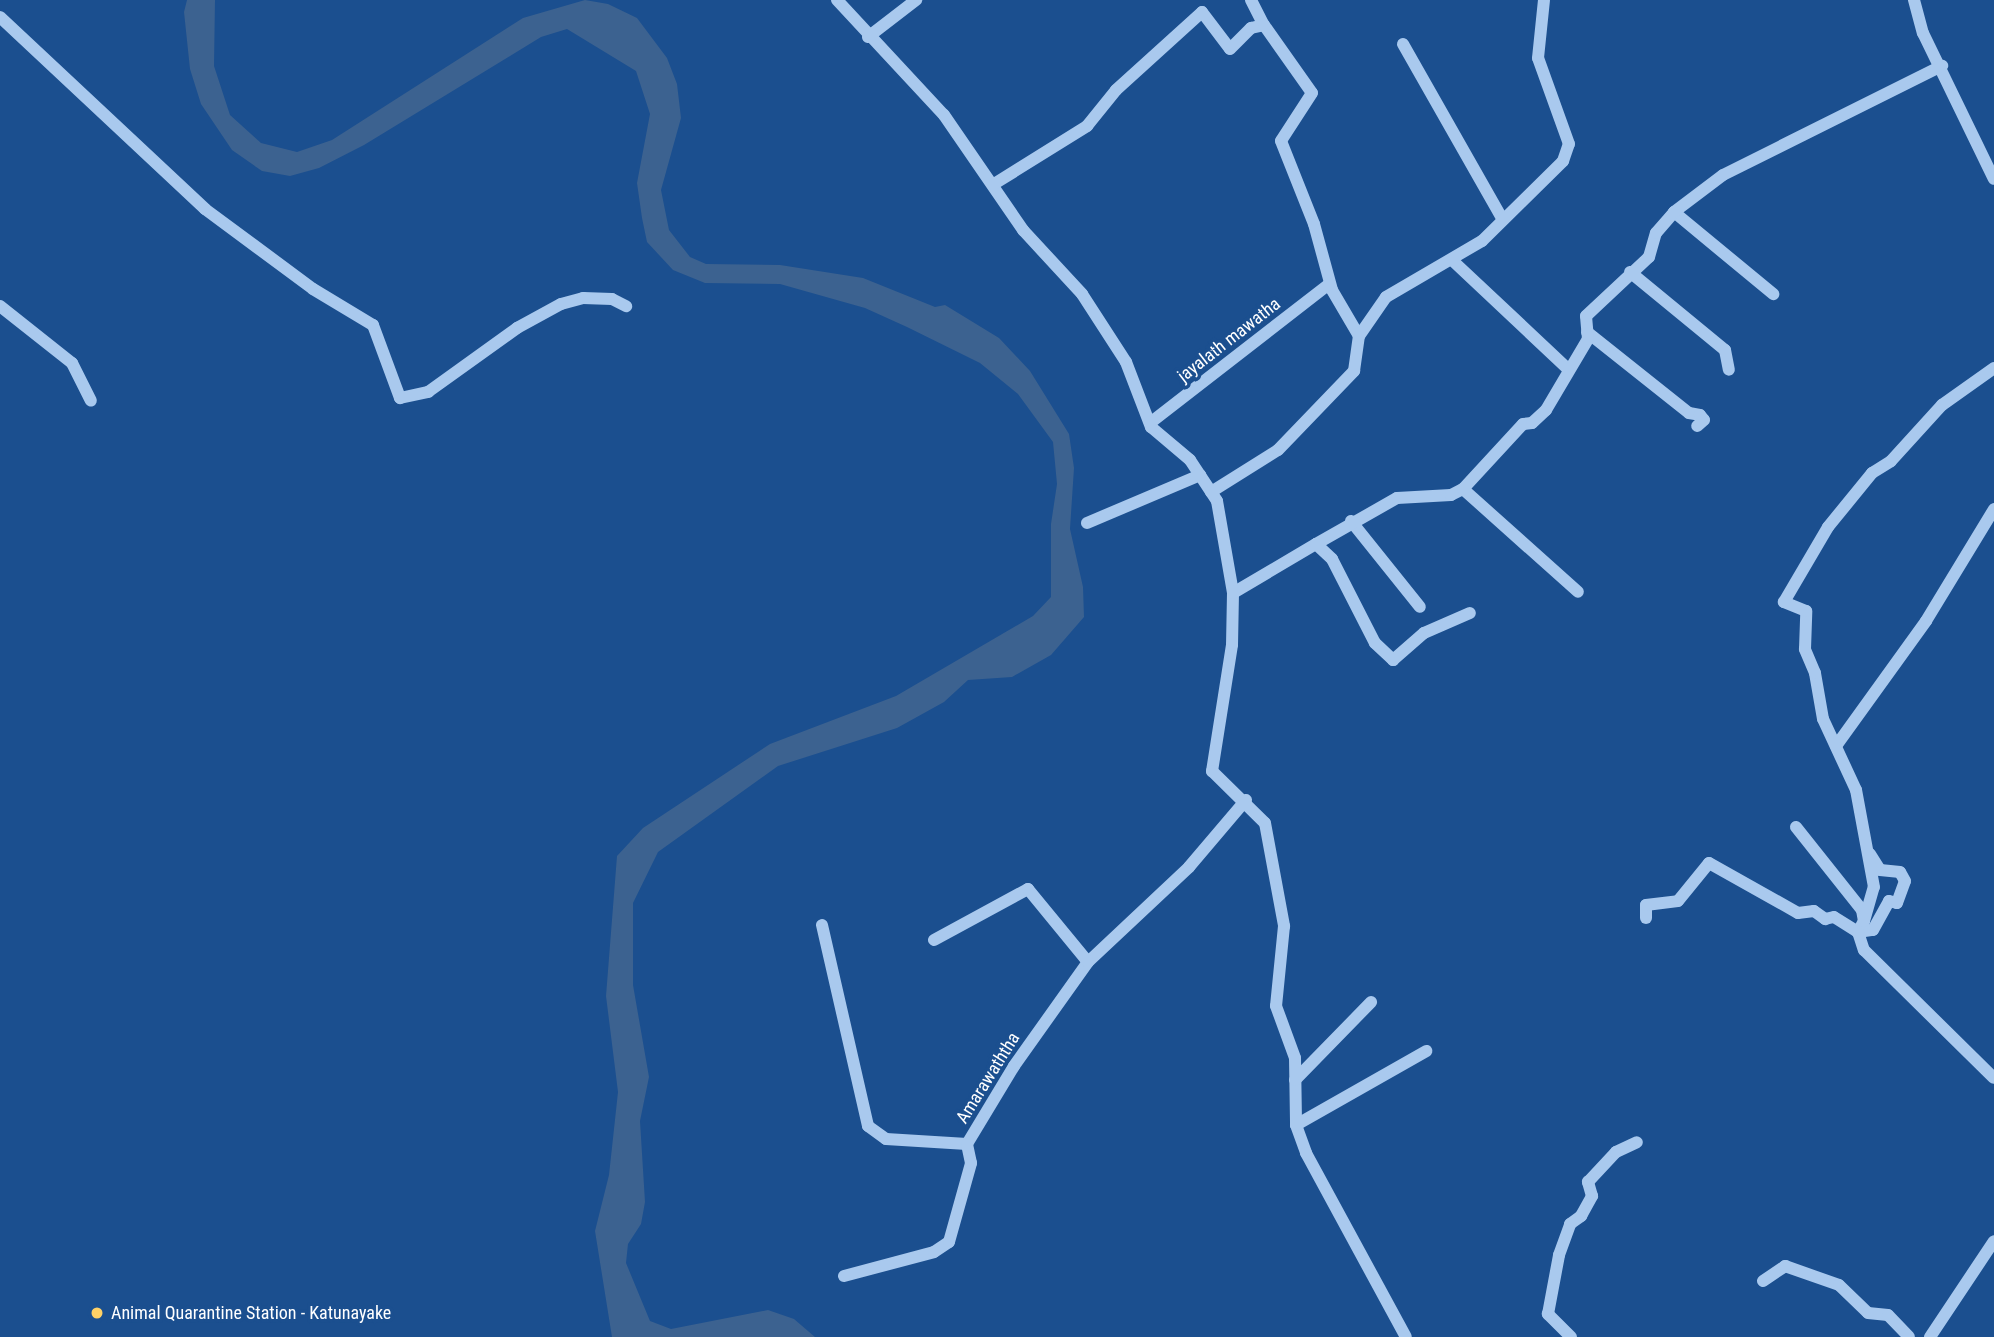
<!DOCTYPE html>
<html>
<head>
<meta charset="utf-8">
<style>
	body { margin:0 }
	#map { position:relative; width:1994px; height:1337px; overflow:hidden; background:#1b4f8f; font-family:"Roboto Condensed",sans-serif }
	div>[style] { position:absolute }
	.water>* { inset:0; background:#3c6290 }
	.minor>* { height:12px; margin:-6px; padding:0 6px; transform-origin:6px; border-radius:6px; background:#a9c9ee }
	.dots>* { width:19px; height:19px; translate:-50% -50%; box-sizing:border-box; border:4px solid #1b4f8f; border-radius:50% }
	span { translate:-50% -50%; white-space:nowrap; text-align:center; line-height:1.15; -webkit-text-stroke:7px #1b4f8f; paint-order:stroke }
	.street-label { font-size:18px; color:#fff }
	.poi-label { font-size:18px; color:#fff }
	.left { translate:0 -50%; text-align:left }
</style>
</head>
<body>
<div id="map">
	<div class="water">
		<div style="clip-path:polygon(187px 0,215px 0,214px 66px,230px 115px,261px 143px,297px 152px,332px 140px,523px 18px,585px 0,608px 4px,637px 18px,667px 58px,677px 84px,681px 118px,661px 190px,669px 230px,690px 257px,706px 264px,780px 265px,863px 278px,935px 307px,945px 305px,999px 338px,1030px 371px,1069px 434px,1074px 468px,1070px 529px,1083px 587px,1084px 617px,1051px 655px,1012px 677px,968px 680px,944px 702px,897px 728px,778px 766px,658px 852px,633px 903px,633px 985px,649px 1077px,640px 1121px,645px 1202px,641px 1224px,628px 1244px,626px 1263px,650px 1321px,671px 1329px,768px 1310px,794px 1319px,815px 1337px,612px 1337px,595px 1231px,609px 1175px,618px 1092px,606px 996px,617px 856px,643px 828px,770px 744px,896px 696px,1033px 616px,1051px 597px,1051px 524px,1057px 484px,1053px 442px,1018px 394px,980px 363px,907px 327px,865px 308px,780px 284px,705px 283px,673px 270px,647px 242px,642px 218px,637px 183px,650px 114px,636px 71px,567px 29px,541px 37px,364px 145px,319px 168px,290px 176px,262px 171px,232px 150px,201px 104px,190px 69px,184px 12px)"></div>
	</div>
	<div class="minor">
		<div style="left:837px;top:0;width:157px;rotate:47.1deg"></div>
		<div style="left:944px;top:115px;width:140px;rotate:55.5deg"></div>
		<div style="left:1023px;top:230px;width:87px;rotate:47.3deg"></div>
		<div style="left:1082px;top:294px;width:81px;rotate:57.1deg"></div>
		<div style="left:1126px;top:362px;width:70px;rotate:69deg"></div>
		<div style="left:1151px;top:427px;width:51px;rotate:40.2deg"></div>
		<div style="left:1190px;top:460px;width:49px;rotate:56.6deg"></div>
		<div style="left:1217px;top:501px;width:93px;rotate:80.1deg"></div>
		<div style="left:1233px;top:593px;width:52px;rotate:91.1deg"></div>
		<div style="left:1232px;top:645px;width:128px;rotate:99deg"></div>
		<div style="left:1212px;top:771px;width:74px;rotate:44.5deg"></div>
		<div style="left:1265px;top:823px;width:105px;rotate:79.5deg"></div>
		<div style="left:1284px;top:926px;width:80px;rotate:95.7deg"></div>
		<div style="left:1276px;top:1006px;width:55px;rotate:69.9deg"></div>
		<div style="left:1295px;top:1058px;width:67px;rotate:89.1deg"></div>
		<div style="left:1296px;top:1125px;width:30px;rotate:70deg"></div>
		<div style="left:1306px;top:1153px;width:209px;rotate:61.5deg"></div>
		<div style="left:1251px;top:0;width:28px;rotate:63deg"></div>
		<div style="left:1914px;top:0;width:34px;rotate:75deg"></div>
		<div style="left:1923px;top:33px;width:162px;rotate:64.1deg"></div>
		<div style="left:0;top:17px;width:281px;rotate:43.1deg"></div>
		<div style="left:205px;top:209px;width:134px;rotate:36.5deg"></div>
		<div style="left:313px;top:289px;width:70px;rotate:31deg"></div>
		<div style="left:373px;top:325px;width:78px;rotate:69.7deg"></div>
		<div style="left:400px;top:398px;width:29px;rotate:-12deg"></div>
		<div style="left:428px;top:392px;width:110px;rotate:-35.7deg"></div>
		<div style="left:517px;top:328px;width:50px;rotate:-28.6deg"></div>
		<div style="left:561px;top:304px;width:23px;rotate:-15deg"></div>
		<div style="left:583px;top:298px;width:29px;rotate:2deg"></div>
		<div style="left:612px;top:299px;width:16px;rotate:27deg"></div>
		<div style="left:868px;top:37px;width:61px;rotate:-37.6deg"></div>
		<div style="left:1403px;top:44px;width:202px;rotate:60.4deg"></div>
		<div style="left:994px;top:184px;width:110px;rotate:-31.9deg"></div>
		<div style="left:1087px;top:126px;width:46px;rotate:-51.1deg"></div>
		<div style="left:1116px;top:90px;width:116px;rotate:-42.2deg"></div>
		<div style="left:1202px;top:12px;width:46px;rotate:52.9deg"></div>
		<div style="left:1230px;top:49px;width:30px;rotate:-45deg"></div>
		<div style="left:1251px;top:28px;width:13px;rotate:-13deg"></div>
		<div style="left:1264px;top:25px;width:83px;rotate:54.8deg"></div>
		<div style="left:1312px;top:93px;width:57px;rotate:122.9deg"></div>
		<div style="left:1281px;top:141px;width:89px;rotate:68.3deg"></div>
		<div style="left:1314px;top:224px;width:68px;rotate:74.7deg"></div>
		<div style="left:1332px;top:290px;width:53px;rotate:59.6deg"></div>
		<div style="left:1674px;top:212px;width:129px;rotate:39.6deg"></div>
		<div style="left:1453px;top:261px;width:156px;rotate:43.2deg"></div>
		<div style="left:1630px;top:272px;width:123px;rotate:39.4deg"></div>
		<div style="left:1725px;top:350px;width:20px;rotate:79deg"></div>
		<div style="left:0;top:306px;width:92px;rotate:38.4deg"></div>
		<div style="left:72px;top:363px;width:42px;rotate:63.4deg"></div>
		<div style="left:1587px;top:332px;width:130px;rotate:38.5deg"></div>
		<div style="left:1689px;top:413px;width:11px;rotate:10deg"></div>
		<div style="left:1700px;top:415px;width:6px;rotate:51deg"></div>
		<div style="left:1704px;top:420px;width:9px;rotate:139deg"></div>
		<div style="left:1150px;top:423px;width:227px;rotate:-37.8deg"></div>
		<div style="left:1463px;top:489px;width:154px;rotate:41.8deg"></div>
		<div style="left:1211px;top:492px;width:79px;rotate:-32.1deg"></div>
		<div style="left:1278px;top:450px;width:110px;rotate:-46.1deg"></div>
		<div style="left:1354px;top:371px;width:35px;rotate:-82deg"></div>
		<div style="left:1359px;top:336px;width:47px;rotate:-55.3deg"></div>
		<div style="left:1386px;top:297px;width:111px;rotate:-30.3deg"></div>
		<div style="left:1482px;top:241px;width:114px;rotate:-44.6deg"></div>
		<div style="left:1563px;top:161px;width:18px;rotate:-71deg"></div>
		<div style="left:1569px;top:144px;width:91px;rotate:-109.8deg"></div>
		<div style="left:1538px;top:58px;width:58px;rotate:-84.1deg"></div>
		<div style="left:1351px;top:521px;width:110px;rotate:51.3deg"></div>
		<div style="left:1087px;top:523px;width:123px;rotate:-23deg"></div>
		<div style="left:1316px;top:544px;width:93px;rotate:-29.6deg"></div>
		<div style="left:1397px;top:498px;width:54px;rotate:-3.2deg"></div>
		<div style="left:1451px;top:495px;width:13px;rotate:-27deg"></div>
		<div style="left:1463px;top:489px;width:88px;rotate:-47.3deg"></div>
		<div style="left:1523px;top:424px;width:9px;rotate:-6deg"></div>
		<div style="left:1532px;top:423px;width:19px;rotate:-43deg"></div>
		<div style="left:1546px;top:410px;width:82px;rotate:-59.4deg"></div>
		<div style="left:1588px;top:339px;width:23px;rotate:-95deg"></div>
		<div style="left:1586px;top:316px;width:86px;rotate:-43.1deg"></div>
		<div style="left:1649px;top:257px;width:25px;rotate:-74deg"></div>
		<div style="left:1656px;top:233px;width:28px;rotate:-49deg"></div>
		<div style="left:1674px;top:212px;width:61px;rotate:-37.1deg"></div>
		<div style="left:1723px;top:175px;width:245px;rotate:-26.5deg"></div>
		<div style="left:1233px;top:593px;width:96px;rotate:-30.6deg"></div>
		<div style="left:1316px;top:544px;width:22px;rotate:43deg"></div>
		<div style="left:1332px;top:559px;width:94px;rotate:62.9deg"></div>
		<div style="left:1375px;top:643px;width:25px;rotate:43deg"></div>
		<div style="left:1393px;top:660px;width:41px;rotate:-41.1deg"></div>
		<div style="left:1424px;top:633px;width:50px;rotate:-23.5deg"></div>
		<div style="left:1836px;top:746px;width:154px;rotate:-54.2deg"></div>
		<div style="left:1926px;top:621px;width:131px;rotate:-58.7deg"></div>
		<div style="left:1796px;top:827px;width:106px;rotate:51.5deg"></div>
		<div style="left:1862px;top:910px;width:11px;rotate:80deg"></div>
		<div style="left:1864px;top:921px;width:13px;rotate:119deg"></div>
		<div style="left:1858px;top:932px;width:15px;rotate:-8deg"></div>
		<div style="left:1873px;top:930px;width:33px;rotate:-61deg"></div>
		<div style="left:1889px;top:901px;width:8px;rotate:14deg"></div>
		<div style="left:1897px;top:903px;width:23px;rotate:-70deg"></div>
		<div style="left:1905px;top:881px;width:10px;rotate:-119deg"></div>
		<div style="left:1900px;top:872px;width:20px;rotate:-174deg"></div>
		<div style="left:1880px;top:870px;width:19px;rotate:-122deg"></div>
		<div style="left:1646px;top:918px;width:13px;rotate:-90deg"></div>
		<div style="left:1646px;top:905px;width:32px;rotate:-7deg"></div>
		<div style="left:1678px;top:901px;width:49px;rotate:-50.8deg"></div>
		<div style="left:1709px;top:863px;width:102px;rotate:29.3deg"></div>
		<div style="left:1798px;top:913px;width:16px;rotate:-7deg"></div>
		<div style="left:1814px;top:911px;width:14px;rotate:36deg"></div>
		<div style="left:1825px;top:919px;width:9px;rotate:-13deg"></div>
		<div style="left:1834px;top:917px;width:28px;rotate:32deg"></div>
		<div style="left:1858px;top:932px;width:19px;rotate:72deg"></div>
		<div style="left:1864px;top:950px;width:182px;rotate:44.6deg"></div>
		<div style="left:1864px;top:921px;width:35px;rotate:-74deg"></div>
		<div style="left:1874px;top:887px;width:99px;rotate:-100.5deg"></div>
		<div style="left:1856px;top:790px;width:78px;rotate:-114.9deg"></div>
		<div style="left:1823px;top:719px;width:47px;rotate:-99.9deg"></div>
		<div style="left:1815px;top:673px;width:26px;rotate:-113deg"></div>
		<div style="left:1805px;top:649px;width:38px;rotate:-88deg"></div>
		<div style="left:1806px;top:611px;width:24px;rotate:-158deg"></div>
		<div style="left:1784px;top:602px;width:87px;rotate:-59.6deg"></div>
		<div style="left:1828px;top:527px;width:70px;rotate:-50.8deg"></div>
		<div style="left:1872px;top:473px;width:22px;rotate:-32deg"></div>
		<div style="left:1891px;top:461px;width:76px;rotate:-47.7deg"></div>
		<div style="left:1942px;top:405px;width:64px;rotate:-35.4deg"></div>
		<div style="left:822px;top:925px;width:206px;rotate:77.1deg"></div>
		<div style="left:868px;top:1126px;width:22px;rotate:36deg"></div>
		<div style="left:886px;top:1139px;width:81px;rotate:3.5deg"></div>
		<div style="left:967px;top:1144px;width:91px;rotate:-58.9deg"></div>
		<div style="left:1014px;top:1066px;width:128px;rotate:-54.6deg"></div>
		<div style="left:1088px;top:962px;width:139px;rotate:-43.2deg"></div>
		<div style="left:1189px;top:867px;width:88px;rotate:-49.6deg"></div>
		<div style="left:934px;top:940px;width:107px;rotate:-28.5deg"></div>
		<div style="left:1028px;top:889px;width:94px;rotate:50.6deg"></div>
		<div style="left:1295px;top:1080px;width:109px;rotate:-45.7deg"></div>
		<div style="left:1296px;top:1125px;width:150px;rotate:-29.6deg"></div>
		<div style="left:844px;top:1276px;width:93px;rotate:-14.9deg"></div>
		<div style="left:934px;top:1252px;width:18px;rotate:-34deg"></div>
		<div style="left:949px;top:1242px;width:82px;rotate:-74.4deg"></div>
		<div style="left:971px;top:1163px;width:19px;rotate:-102deg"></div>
		<div style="left:1763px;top:1281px;width:27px;rotate:-34deg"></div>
		<div style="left:1785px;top:1266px;width:57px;rotate:19.4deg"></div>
		<div style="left:1839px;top:1285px;width:40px;rotate:44deg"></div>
		<div style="left:1868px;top:1313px;width:20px;rotate:6deg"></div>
		<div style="left:1888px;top:1315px;width:30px;rotate:46deg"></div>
		<div style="left:1571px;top:1337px;width:33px;rotate:-135deg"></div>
		<div style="left:1548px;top:1314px;width:60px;rotate:-79.4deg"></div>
		<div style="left:1559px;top:1255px;width:33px;rotate:-70deg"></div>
		<div style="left:1570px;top:1224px;width:14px;rotate:-36deg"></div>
		<div style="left:1581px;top:1216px;width:23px;rotate:-61deg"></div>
		<div style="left:1592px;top:1196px;width:15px;rotate:-106deg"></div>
		<div style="left:1588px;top:1182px;width:41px;rotate:-47deg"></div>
		<div style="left:1616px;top:1152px;width:23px;rotate:-25deg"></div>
		<div style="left:1930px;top:1337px;width:115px;rotate:-56.3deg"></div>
	</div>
	<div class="dots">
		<div style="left:97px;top:1313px;background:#ffd166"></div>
	</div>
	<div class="street-label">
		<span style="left:1229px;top:340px;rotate:-38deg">jayalath mawatha</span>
		<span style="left:988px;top:1078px;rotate:-58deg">Amarawaththa</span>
	</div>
	<div class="poi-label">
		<span class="left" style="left:111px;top:1313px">Animal Quarantine Station - Katunayake</span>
	</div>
</div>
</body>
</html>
